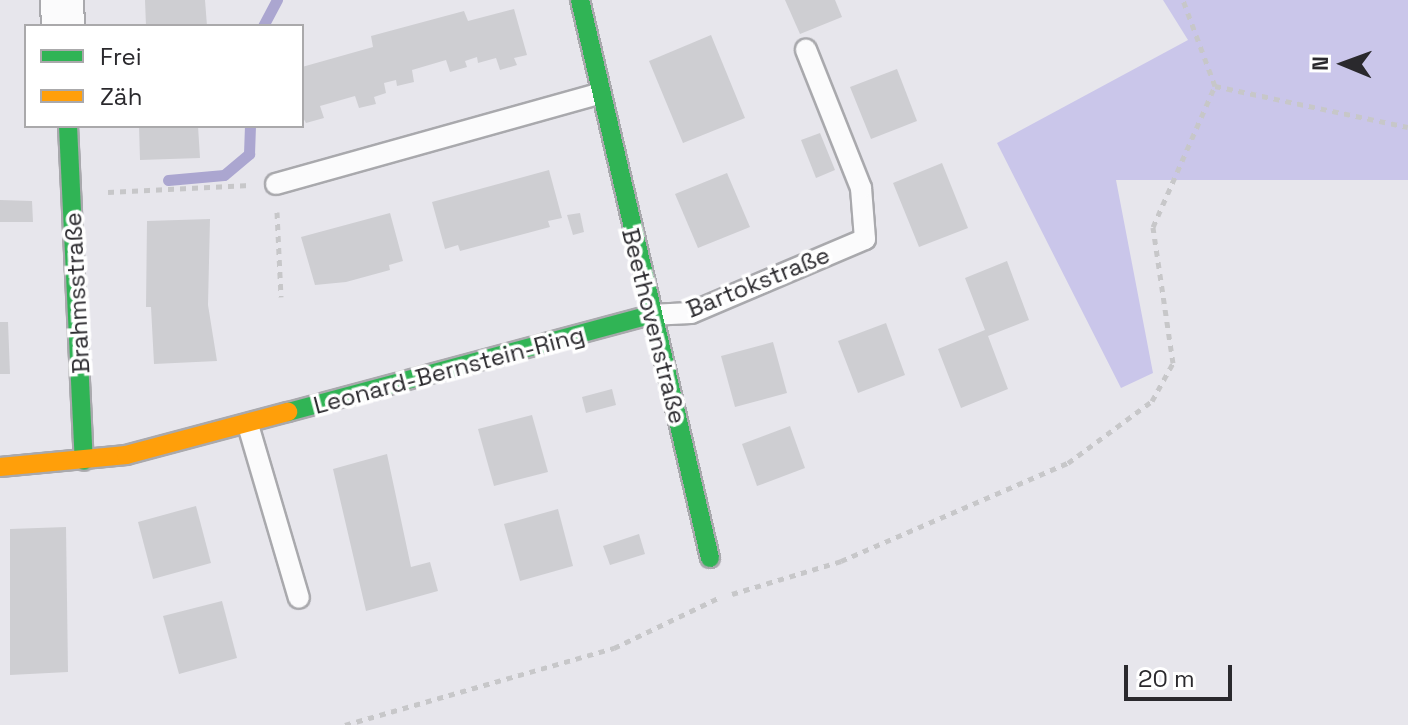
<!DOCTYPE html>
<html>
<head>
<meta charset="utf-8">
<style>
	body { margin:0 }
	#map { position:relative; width:1408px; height:725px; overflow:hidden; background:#e7e6ec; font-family:"Space Grotesk",sans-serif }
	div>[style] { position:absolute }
	.forest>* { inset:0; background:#cac6ea }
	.stream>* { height:11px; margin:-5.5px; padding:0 5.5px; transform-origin:5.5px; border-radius:5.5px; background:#aba6d0 }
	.building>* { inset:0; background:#ceced2 }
	.path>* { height:5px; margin-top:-2.5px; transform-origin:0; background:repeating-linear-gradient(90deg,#c7c7c9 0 6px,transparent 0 12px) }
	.roads { filter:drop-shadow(2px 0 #a9a9ad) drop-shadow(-2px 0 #a9a9ad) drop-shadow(0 2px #a9a9ad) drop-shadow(0 -2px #a9a9ad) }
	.lane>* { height:20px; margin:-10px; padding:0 10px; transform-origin:10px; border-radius:10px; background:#fbfbfc }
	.street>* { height:42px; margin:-21px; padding:0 21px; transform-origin:21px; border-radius:21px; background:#fbfbfc }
	.fast>* { height:18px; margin:-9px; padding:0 9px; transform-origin:9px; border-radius:9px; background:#30b455 }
	.slow>* { height:18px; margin:-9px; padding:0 9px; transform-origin:9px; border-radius:9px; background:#ff9f0a }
	span { translate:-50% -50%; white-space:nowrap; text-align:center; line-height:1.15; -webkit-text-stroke:7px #fff; paint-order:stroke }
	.street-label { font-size:24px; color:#2a292d }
	.legend { position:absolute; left:24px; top:24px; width:280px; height:104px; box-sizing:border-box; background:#fff; border:2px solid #aaa9ab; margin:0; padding:10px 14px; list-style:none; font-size:24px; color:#2a292d }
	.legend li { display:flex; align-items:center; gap:16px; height:40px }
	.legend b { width:40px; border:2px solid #aaa9ab }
	.north { position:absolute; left:1304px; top:24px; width:80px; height:80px; -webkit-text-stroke:6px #fff; paint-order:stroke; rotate:271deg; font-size:22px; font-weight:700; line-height:32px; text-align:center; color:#2a292d }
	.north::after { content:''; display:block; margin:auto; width:28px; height:36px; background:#2a292d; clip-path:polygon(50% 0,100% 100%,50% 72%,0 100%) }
	.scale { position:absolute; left:1124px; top:665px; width:108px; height:36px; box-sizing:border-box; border:4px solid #2a292d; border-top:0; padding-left:10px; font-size:24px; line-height:28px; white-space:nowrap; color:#2a292d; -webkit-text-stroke:6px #fff; paint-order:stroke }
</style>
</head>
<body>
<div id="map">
	<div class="forest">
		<div style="clip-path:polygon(1163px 0,1408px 0,1408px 180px,1116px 180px,1153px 373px,1121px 388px,997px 143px,1188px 40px)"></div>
	</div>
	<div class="stream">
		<div style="left:263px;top:26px;width:30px;rotate:-62deg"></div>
		<div style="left:168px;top:180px;width:56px;rotate:-5.1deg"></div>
		<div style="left:224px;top:175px;width:33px;rotate:-40deg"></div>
		<div style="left:249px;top:154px;width:28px;rotate:-88deg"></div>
	</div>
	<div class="building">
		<div style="clip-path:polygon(145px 0,205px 0,207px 26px,146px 26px)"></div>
		<div style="clip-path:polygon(785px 0,835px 0,842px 17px,800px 34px)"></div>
		<div style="clip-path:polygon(514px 9px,527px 55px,514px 58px,517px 65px,500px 70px,496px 58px,478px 63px,477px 57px,465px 61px,467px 67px,450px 72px,446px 60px,412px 70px,414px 82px,397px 86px,396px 80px,384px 83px,386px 93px,374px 97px,376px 104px,359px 108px,355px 96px,320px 106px,324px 118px,306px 123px,302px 116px,302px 67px,373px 47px,371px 36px,464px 11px,468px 21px)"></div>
		<div style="clip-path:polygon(711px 35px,745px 118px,683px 143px,649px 61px)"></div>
		<div style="clip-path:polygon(897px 69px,917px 121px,871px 139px,850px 87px)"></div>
		<div style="clip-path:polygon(139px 126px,198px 126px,200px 158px,140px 160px)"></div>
		<div style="clip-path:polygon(820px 133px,835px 170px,816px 178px,801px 140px)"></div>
		<div style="clip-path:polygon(942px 163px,968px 228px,919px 247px,893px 183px)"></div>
		<div style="clip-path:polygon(549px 170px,562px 218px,548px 221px,550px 227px,460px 251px,458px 245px,445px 249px,432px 202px)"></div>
		<div style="clip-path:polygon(727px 173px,750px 227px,698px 248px,675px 194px)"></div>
		<div style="clip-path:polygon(0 200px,32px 201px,33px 222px,0 222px)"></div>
		<div style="clip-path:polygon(390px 213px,403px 261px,389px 265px,390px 270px,346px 282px,315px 285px,301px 237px)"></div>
		<div style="clip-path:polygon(580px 213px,584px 232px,573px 235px,567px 215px)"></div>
		<div style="clip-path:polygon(210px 219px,208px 305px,217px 361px,154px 364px,151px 307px,146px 307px,147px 221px)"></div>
		<div style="clip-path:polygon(1007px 261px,1029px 320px,988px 336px,1008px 389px,961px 408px,938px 349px,985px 330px,965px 278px)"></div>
		<div style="clip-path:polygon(0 322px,8px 322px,10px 374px,0 374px)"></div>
		<div style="clip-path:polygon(886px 323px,905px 375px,858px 393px,838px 341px)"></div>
		<div style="clip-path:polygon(773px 342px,787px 393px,735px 407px,721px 356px)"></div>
		<div style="clip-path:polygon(612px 389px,616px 405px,586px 413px,582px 397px)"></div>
		<div style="clip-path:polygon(532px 415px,548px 472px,494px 486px,478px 429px)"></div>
		<div style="clip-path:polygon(790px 426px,805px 468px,757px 486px,742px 444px)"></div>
		<div style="clip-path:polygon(387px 454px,411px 567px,430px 562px,438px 591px,366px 611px,333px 469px)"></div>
		<div style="clip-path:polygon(196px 506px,211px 563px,153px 579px,138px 522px)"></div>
		<div style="clip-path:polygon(558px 509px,573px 566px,520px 581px,504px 524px)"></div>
		<div style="clip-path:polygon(66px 527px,68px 672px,10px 675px,10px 529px)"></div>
		<div style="clip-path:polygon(639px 534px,645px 554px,610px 565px,603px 546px)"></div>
		<div style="clip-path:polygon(222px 601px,237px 658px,179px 674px,163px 616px)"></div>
	</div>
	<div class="path">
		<div style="left:1215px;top:86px;width:197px;rotate:12deg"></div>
		<div style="left:108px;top:192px;width:142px;rotate:-2.8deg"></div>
		<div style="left:277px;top:212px;width:85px;rotate:87.3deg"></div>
		<div style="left:732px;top:594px;width:114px;rotate:-16.8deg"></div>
		<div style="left:841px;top:561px;width:247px;rotate:-23.4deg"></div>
		<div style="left:1068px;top:463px;width:104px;rotate:-36.4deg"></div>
		<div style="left:1152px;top:401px;width:43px;rotate:-61.1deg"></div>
		<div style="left:1173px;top:363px;width:137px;rotate:-98.4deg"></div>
		<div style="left:1153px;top:227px;width:154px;rotate:-66.3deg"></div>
		<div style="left:1215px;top:86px;width:92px;rotate:-110.4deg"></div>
		<div style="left:345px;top:725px;width:280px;rotate:-16deg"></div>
		<div style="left:614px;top:648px;width:115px;rotate:-25.7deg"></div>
	</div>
	<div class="roads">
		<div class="lane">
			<div style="left:276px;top:184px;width:335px;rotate:-15.6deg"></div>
			<div style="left:650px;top:315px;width:41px;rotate:-2.8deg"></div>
			<div style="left:691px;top:313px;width:189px;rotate:-23deg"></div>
			<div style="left:865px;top:239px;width:51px;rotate:-94.5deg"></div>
			<div style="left:861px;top:188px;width:149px;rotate:-111.7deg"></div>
			<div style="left:248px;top:425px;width:180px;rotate:73.6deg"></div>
		</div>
		<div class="street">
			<div style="left:62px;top:0;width:26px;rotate:88deg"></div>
		</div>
		<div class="fast">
			<div style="left:580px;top:0;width:573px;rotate:76.89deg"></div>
			<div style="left:68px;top:126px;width:335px;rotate:87.3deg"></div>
			<div style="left:288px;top:412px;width:375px;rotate:-15deg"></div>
		</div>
		<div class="slow">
			<div style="left:0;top:467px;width:127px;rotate:-5.4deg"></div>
			<div style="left:126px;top:455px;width:168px;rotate:-14.9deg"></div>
		</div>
	</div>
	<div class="street-label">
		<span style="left:758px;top:282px;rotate:-22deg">Bartokstraße</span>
		<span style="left:77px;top:293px;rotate:-93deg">Brahmsstraße</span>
		<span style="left:654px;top:326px;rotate:76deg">Beethovenstraße</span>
		<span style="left:449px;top:370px;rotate:-15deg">Leonard-Bernstein-Ring</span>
	</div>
	<ul class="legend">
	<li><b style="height:10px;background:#30b455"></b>Frei</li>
	<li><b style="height:10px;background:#ff9f0a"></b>Zäh</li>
	</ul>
	<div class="north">N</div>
	<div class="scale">20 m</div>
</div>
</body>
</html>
